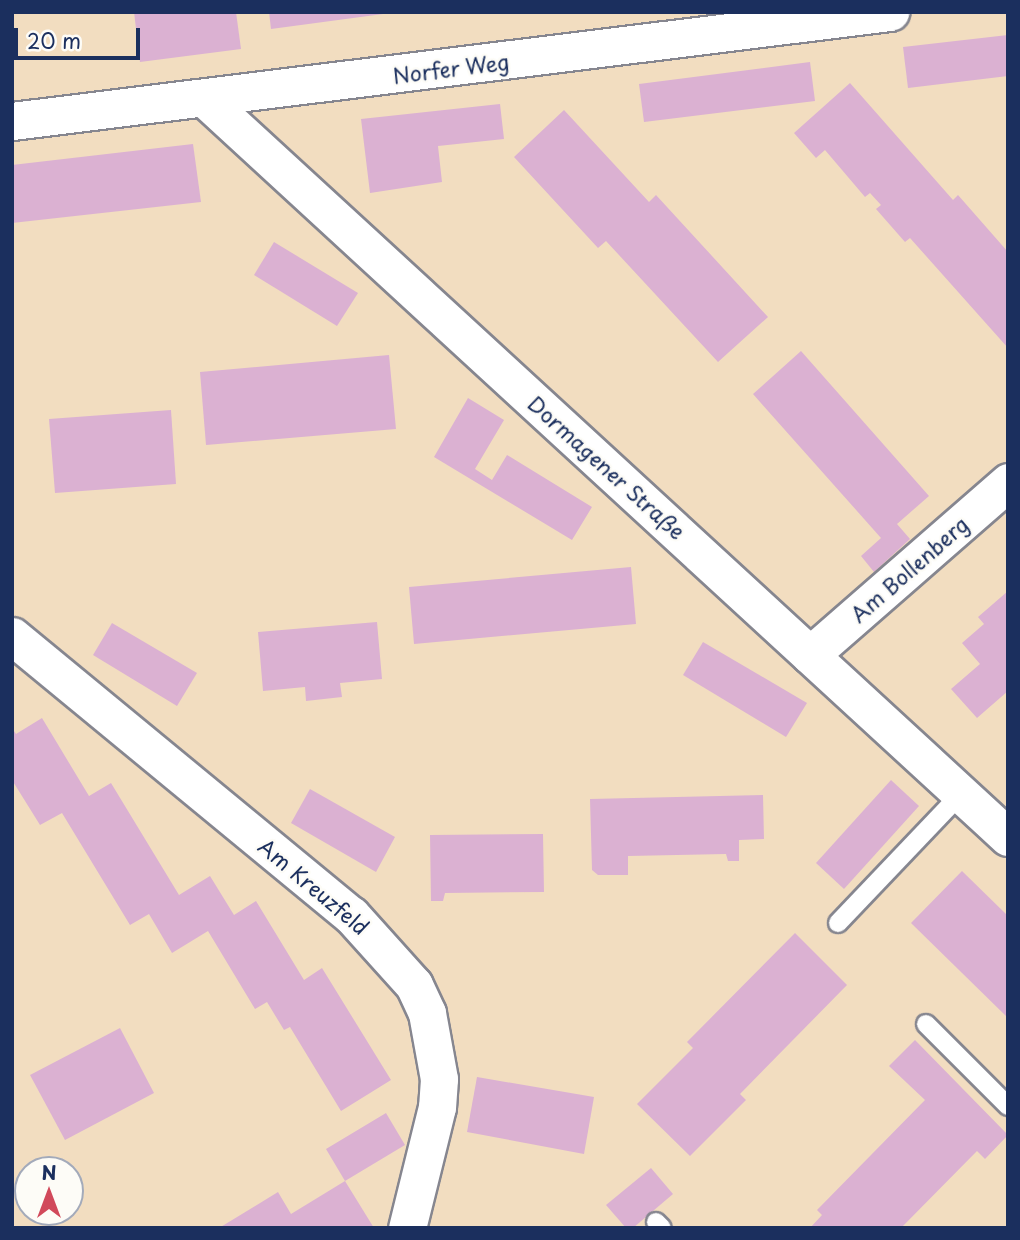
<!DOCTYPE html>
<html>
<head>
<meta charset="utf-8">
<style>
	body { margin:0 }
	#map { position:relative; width:1020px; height:1240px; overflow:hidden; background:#f2ddc0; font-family:"Playpen Sans",sans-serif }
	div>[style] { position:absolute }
	.building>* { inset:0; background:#dbb1d2 }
	.roads { filter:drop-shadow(2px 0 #86868f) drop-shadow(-2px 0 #86868f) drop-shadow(0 2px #86868f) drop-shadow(0 -2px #86868f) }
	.service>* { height:18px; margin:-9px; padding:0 9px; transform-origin:9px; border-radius:9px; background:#fff }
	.minor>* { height:37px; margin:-18.5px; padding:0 18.5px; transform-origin:18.5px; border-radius:18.5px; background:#fff }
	span { translate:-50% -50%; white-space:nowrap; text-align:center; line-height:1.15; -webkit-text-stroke:5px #fdfcf7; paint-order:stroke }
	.street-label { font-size:21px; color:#1b2f5e }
	.frame { position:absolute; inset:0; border:14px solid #1b2f5e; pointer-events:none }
	.north { position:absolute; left:14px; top:1156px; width:70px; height:70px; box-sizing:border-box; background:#fdfcf7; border:2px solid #a3aaba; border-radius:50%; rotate:0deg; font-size:19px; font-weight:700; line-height:28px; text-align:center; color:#1b2f5e }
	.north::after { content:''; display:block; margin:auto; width:24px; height:32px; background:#d1495b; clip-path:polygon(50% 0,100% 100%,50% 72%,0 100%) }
	.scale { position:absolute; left:14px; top:28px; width:126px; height:32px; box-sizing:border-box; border:4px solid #1b2f5e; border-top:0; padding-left:9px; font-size:21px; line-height:24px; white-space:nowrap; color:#1b2f5e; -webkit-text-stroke:5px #fdfcf7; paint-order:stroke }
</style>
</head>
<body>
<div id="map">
	<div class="building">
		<div style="clip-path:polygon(134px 12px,236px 12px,241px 49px,140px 62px)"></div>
		<div style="clip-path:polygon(269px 12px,383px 12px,383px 14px,271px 29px)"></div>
		<div style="clip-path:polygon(1008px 35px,1008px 76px,908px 88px,903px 47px)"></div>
		<div style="clip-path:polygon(810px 62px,815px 101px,644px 122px,639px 84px)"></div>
		<div style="clip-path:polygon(850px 83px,953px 200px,958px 195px,1008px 252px,1008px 348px,910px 238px,905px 242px,876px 209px,881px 205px,870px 193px,865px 197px,825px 150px,816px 158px,794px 133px)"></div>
		<div style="clip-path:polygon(500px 104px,504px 139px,438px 146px,442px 182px,370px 193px,361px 119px)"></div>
		<div style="clip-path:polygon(564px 110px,649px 202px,656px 195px,768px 317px,718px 362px,606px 241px,598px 248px,514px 157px)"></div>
		<div style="clip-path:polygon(193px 144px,201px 202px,12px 223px,12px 165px)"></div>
		<div style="clip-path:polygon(274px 242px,358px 293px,337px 326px,254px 275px)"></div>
		<div style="clip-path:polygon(801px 351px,929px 496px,897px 524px,910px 539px,874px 572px,861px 556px,881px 538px,753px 394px)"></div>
		<div style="clip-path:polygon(389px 355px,396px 429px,206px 445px,200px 372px)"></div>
		<div style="clip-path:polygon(468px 398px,504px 420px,475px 469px,492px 480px,507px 455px,592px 507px,572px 540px,434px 457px)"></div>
		<div style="clip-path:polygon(171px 410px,176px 484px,55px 493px,49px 419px)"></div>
		<div style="clip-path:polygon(631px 567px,636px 624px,414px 644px,409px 587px)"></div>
		<div style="clip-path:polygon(1008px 591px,1008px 691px,977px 718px,951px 689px,980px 664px,962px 643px,984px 624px,978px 617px)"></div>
		<div style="clip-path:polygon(377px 622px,382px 679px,340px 683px,342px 697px,306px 701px,305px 687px,263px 691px,258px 632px)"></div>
		<div style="clip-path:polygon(112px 623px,197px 673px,177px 706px,93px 655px)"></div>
		<div style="clip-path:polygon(703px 642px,807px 703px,786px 737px,683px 675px)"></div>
		<div style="clip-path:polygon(42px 718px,89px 796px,111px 783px,179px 895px,210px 876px,234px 915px,256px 901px,304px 980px,322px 968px,391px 1080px,341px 1111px,290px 1027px,284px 1030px,267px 1002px,255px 1009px,208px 931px,172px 953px,149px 914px,130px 925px,62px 813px,40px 825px,12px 780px,12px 728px,16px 734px)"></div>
		<div style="clip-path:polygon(891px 780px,919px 806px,844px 889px,816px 863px)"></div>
		<div style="clip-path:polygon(310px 789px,395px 837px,376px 872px,291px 823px)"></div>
		<div style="clip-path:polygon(763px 795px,764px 839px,739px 840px,739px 861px,728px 861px,726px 854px,628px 856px,628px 875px,598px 875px,592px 870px,590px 799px)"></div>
		<div style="clip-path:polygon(543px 834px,544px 892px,445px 893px,443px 901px,431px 901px,430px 835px)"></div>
		<div style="clip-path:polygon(962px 871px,1008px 916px,1008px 1018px,911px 923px)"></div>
		<div style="clip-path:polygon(795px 933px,847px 985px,740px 1094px,746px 1100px,690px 1156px,637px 1104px,693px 1048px,687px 1042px)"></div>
		<div style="clip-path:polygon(120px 1028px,154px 1093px,65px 1140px,30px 1075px)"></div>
		<div style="clip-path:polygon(915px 1040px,1008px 1135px,985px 1159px,977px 1151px,901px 1228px,810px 1228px,822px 1215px,817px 1210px,925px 1100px,889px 1066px)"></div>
		<div style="clip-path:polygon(477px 1077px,594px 1097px,584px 1154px,467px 1132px)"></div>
		<div style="clip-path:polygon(386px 1113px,405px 1145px,345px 1181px,374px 1228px,219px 1228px,278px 1192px,291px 1214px,345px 1181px,326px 1149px)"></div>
		<div style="clip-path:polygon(651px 1168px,673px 1194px,633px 1228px,626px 1228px,606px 1205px)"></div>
	</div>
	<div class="roads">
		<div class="service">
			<div style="left:838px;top:923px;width:178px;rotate:-46.4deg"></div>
			<div style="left:926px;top:1024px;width:116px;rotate:45deg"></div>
			<div style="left:656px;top:1222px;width:8px;rotate:45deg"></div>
		</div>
		<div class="minor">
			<div style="left:204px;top:98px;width:1092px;rotate:42.59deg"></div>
			<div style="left:12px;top:121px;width:885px;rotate:-7.08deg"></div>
			<div style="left:12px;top:636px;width:439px;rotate:39.5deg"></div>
			<div style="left:351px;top:915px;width:94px;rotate:48deg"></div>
			<div style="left:414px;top:985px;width:31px;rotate:65deg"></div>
			<div style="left:427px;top:1013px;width:67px;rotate:79.7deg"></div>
			<div style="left:439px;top:1079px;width:28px;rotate:94deg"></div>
			<div style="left:437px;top:1107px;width:125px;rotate:103.9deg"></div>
			<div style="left:810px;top:655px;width:263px;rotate:-41.1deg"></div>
		</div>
	</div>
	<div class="street-label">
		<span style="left:451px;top:68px;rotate:-7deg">Norfer Weg</span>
		<span style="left:607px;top:467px;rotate:42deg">Dormagener Straße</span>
		<span style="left:909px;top:569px;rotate:-41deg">Am Bollenberg</span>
		<span style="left:314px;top:886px;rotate:40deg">Am Kreuzfeld</span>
	</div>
	<div class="frame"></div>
	<div class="north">N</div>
	<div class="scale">20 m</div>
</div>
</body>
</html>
